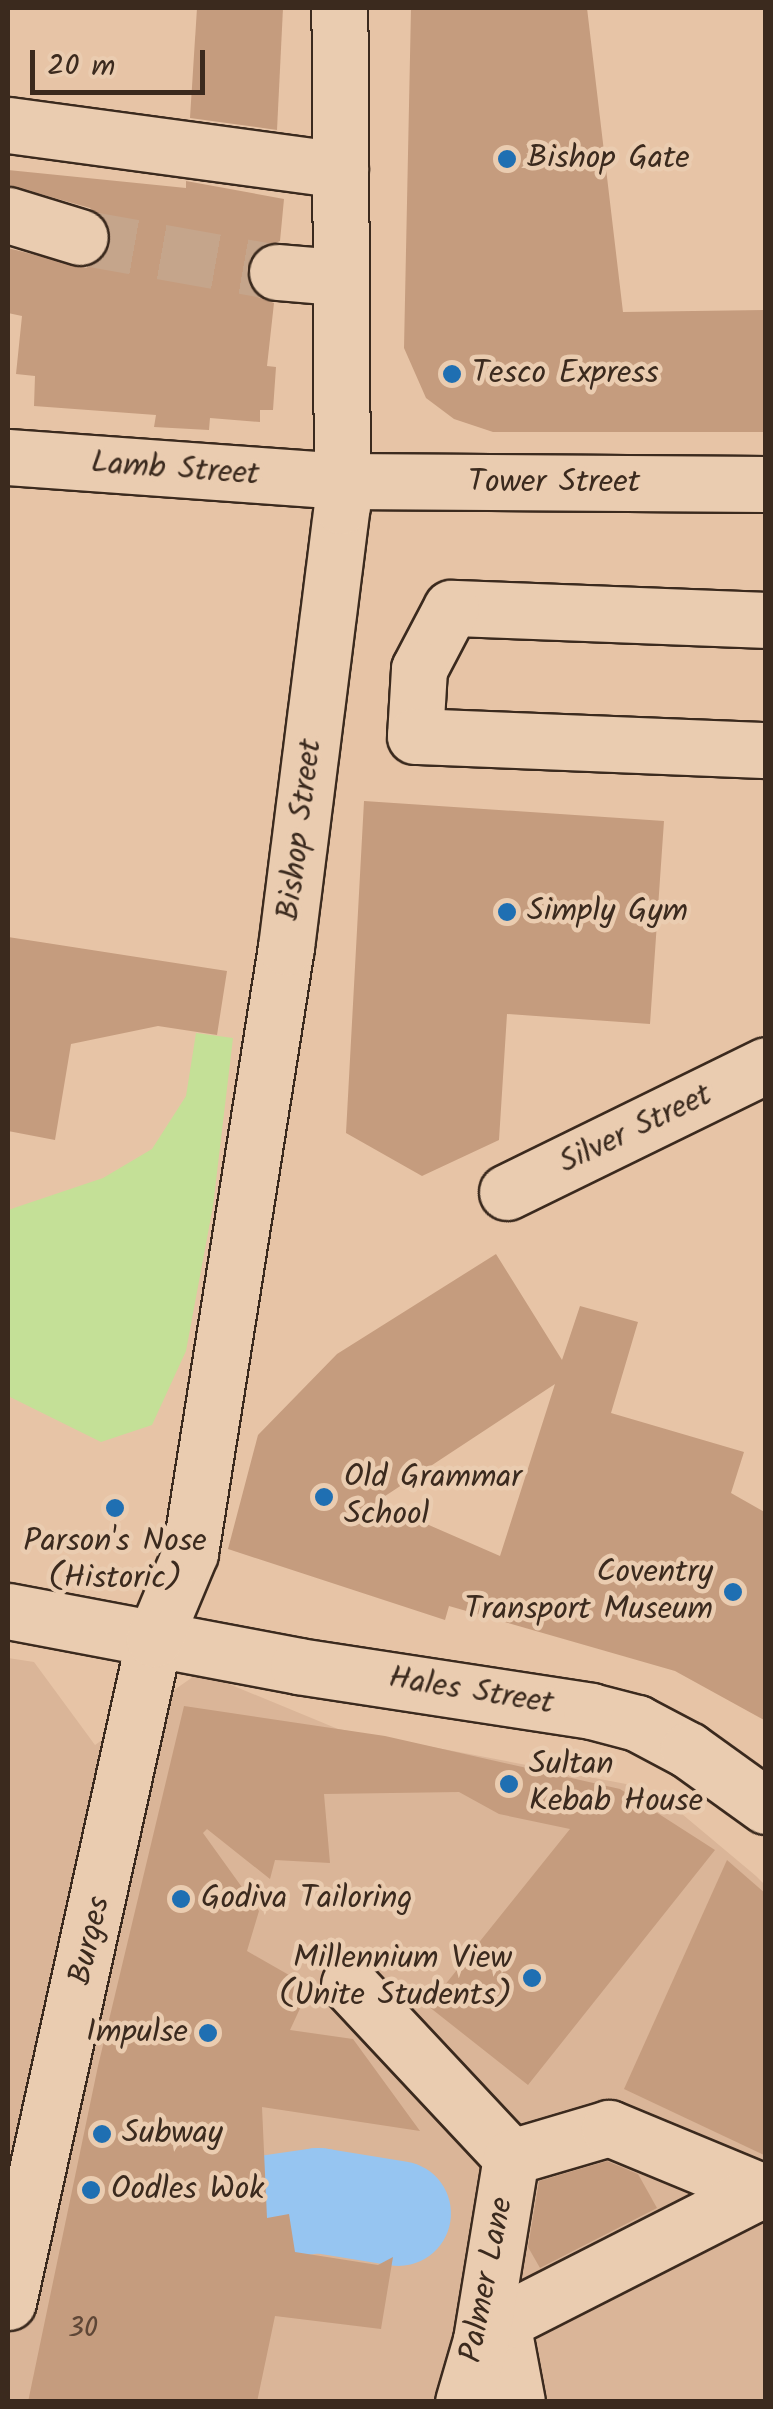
<!DOCTYPE html>
<html>
<head>
<meta charset="utf-8">
<style>
	body { margin:0 }
	#map { position:relative; width:773px; height:2409px; overflow:hidden; background:#e7c4a6; font-family:Kalam,sans-serif }
	div>[style] { position:absolute }
	.built>* { inset:0; background:#dab598 }
	.green>* { inset:0; background:#c4e097 }
	.river>* { height:105px; margin:-52.5px; padding:0 52.5px; transform-origin:52.5px; border-radius:52.5px; background:#96c5f1 }
	.building>* { inset:0; background:#c59c7e }
	.minor-tunnel>* { height:55px; margin-top:-27.5px; transform-origin:0; background:repeating-linear-gradient(90deg,#c5a58b 0 55px,transparent 0 83px) }
	.roads { filter:drop-shadow(2px 0 #3b2a1e) drop-shadow(-2px 0 #3b2a1e) drop-shadow(0 2px #3b2a1e) drop-shadow(0 -2px #3b2a1e) }
	.minor>* { height:55px; margin:-27.5px; padding:0 27.5px; transform-origin:27.5px; border-radius:27.5px; background:#eaccb0 }
	.dots>* { width:28px; height:28px; translate:-50% -50%; box-sizing:border-box; border:5px solid #eaccb0; border-radius:50% }
	span { translate:-50% -50%; white-space:nowrap; text-align:center; line-height:1.15; -webkit-text-stroke:9px #eaccb0; paint-order:stroke }
	.number-label { font-size:28px; color:#5e4636 }
	.number-label span { -webkit-text-stroke-width:0 }
	.poi-label { font-size:32px; color:#3b2a1e }
	.left { translate:0 -50%; text-align:left }
	.right { translate:-100% -50%; text-align:right }
	.street-label { font-size:32px; color:#3b2a1e }
	.frame { position:absolute; inset:0; border:10px solid #3b2a1e; pointer-events:none }
	.scale { position:absolute; left:30px; top:50px; width:175px; height:45px; box-sizing:border-box; border:5px solid #3b2a1e; border-top:0; padding-left:12px; font-size:30px; line-height:35px; white-space:nowrap; color:#3b2a1e; -webkit-text-stroke:8px #eaccb0; paint-order:stroke }
</style>
</head>
<body>
<div id="map">
	<div class="built">
		<div style="clip-path:polygon(8px 1658px,34px 1662px,95px 1745px,200px 1672px,338px 1729px,626px 1784px,682px 1814px,756px 1876px,766px 1886px,765px 2401px,8px 2401px)"></div>
	</div>
	<div class="green">
		<div style="clip-path:polygon(196px 1033px,233px 1038px,213px 1206px,186px 1351px,152px 1425px,101px 1442px,8px 1396px,8px 1210px,103px 1178px,152px 1149px,186px 1096px)"></div>
	</div>
	<div class="river">
		<div style="left:144px;top:2225px;width:176px;rotate:-8.2deg"></div>
		<div style="left:318px;top:2200px;width:81px;rotate:9.2deg"></div>
	</div>
	<div class="building">
		<div style="clip-path:polygon(197px 8px,283px 8px,277px 130px,190px 118px)"></div>
		<div style="clip-path:polygon(411px 8px,587px 8px,623px 312px,766px 310px,766px 432px,493px 432px,454px 419px,426px 398px,404px 348px)"></div>
		<div style="clip-path:polygon(8px 170px,186px 188px,186px 181px,284px 199px,280px 241px,252px 253px,246px 270px,258px 297px,274px 303px,267px 366px,276px 367px,273px 410px,260px 410px,260px 422px,210px 418px,209px 430px,154px 427px,156px 415px,34px 406px,35px 376px,16px 374px,22px 316px,8px 313px,8px 248px,86px 268px,102px 259px,111px 231px,90px 208px,8px 185px)"></div>
		<div style="clip-path:polygon(364px 801px,664px 821px,650px 1024px,507px 1014px,499px 1140px,422px 1176px,346px 1133px)"></div>
		<div style="clip-path:polygon(8px 937px,227px 971px,217px 1035px,158px 1026px,71px 1044px,55px 1140px,8px 1131px)"></div>
		<div style="clip-path:polygon(evenodd,496px 1254px,562px 1360px,580px 1306px,638px 1322px,611px 1413px,744px 1452px,731px 1493px,766px 1513px,766px 1721px,675px 1671px,449px 1606px,445px 1620px,228px 1549px,258px 1435px,337px 1354px,496px 1254px,555px 1384px,500px 1556px,376px 1502px,555px 1384px)"></div>
		<div style="clip-path:polygon(184px 1706px,385px 1736px,620px 1789px,715px 1850px,528px 2085px,428px 2006px,570px 1829px,499px 1814px,459px 1792px,324px 1794px,330px 1863px,275px 1860px,270px 1879px,207px 1829px,203px 1833px,259px 1911px,247px 1951px,310px 1987px,290px 2030px,353px 2039px,420px 2131px,262px 2107px,267px 2218px,289px 2214px,295px 2252px,378px 2265px,393px 2257px,381px 2329px,275px 2316px,257px 2402px,28px 2402px,98px 2066px)"></div>
		<div style="clip-path:polygon(727px 1860px,766px 1894px,766px 2156px,624px 2089px)"></div>
		<div style="clip-path:polygon(607px 2161px,638px 2174px,657px 2208px,540px 2268px,528px 2247px,539px 2181px)"></div>
	</div>
	<div class="minor-tunnel">
		<div style="left:80px;top:237px;width:200px;rotate:10.1deg"></div>
	</div>
	<div class="roads">
		<div class="minor">
			<div style="left:8px;top:125px;width:335px;rotate:7.7deg"></div>
			<div style="left:8px;top:215px;width:75px;rotate:17deg"></div>
			<div style="left:277px;top:272px;width:59px;rotate:4.8deg"></div>
			<div style="left:8px;top:457px;width:336px;rotate:4.1deg"></div>
			<div style="left:343px;top:481px;width:423px;rotate:0.4deg"></div>
			<div style="left:766px;top:620px;width:315px;rotate:-177.8deg"></div>
			<div style="left:451px;top:608px;width:69px;rotate:117.7deg"></div>
			<div style="left:419px;top:669px;width:67px;rotate:93.4deg"></div>
			<div style="left:415px;top:736px;width:351px;rotate:2.3deg"></div>
			<div style="left:507px;top:1192px;width:288px;rotate:-26.1deg"></div>
			<div style="left:8px;top:1611px;width:295px;rotate:10.7deg"></div>
			<div style="left:298px;top:1666px;width:296px;rotate:8.7deg"></div>
			<div style="left:591px;top:1711px;width:48px;rotate:14.6deg"></div>
			<div style="left:637px;top:1723px;width:58px;rotate:27.9deg"></div>
			<div style="left:688px;top:1750px;width:96px;rotate:35.7deg"></div>
			<div style="left:349px;top:1984px;width:237px;rotate:46.9deg"></div>
			<div style="left:511px;top:2157px;width:102px;rotate:-16.5deg"></div>
			<div style="left:609px;top:2128px;width:170px;rotate:22.5deg"></div>
			<div style="left:8px;top:2302px;width:679px;rotate:-77.58deg"></div>
			<div style="left:154px;top:1639px;width:93px;rotate:-67.3deg"></div>
			<div style="left:190px;top:1553px;width:614px;rotate:-81deg"></div>
			<div style="left:286px;top:947px;width:445px;rotate:-82.8deg"></div>
			<div style="left:342px;top:506px;width:498px;rotate:-90.3deg"></div>
			<div style="left:502px;top:2322px;width:81px;rotate:79.4deg"></div>
			<div style="left:481px;top:2340px;width:28px;rotate:-41deg"></div>
			<div style="left:502px;top:2322px;width:291px;rotate:-27deg"></div>
			<div style="left:463px;top:2402px;width:65px;rotate:-73.8deg"></div>
			<div style="left:481px;top:2340px;width:185px;rotate:-80.7deg"></div>
		</div>
	</div>
	<div class="dots">
		<div style="left:507px;top:159px;background:#1f6fb2"></div>
		<div style="left:452px;top:374px;background:#1f6fb2"></div>
		<div style="left:507px;top:912px;background:#1f6fb2"></div>
		<div style="left:324px;top:1497px;background:#1f6fb2"></div>
		<div style="left:115px;top:1508px;background:#1f6fb2"></div>
		<div style="left:733px;top:1592px;background:#1f6fb2"></div>
		<div style="left:509px;top:1784px;background:#1f6fb2"></div>
		<div style="left:181px;top:1899px;background:#1f6fb2"></div>
		<div style="left:532px;top:1978px;background:#1f6fb2"></div>
		<div style="left:208px;top:2033px;background:#1f6fb2"></div>
		<div style="left:102px;top:2134px;background:#1f6fb2"></div>
		<div style="left:91px;top:2190px;background:#1f6fb2"></div>
	</div>
	<div class="number-label">
		<span style="left:83px;top:2329px">30</span>
	</div>
	<div class="poi-label">
		<span class="left" style="left:527px;top:159px">Bishop Gate</span>
		<span class="left" style="left:472px;top:374px">Tesco Express</span>
		<span class="left" style="left:527px;top:912px">Simply Gym</span>
		<span class="left" style="left:344px;top:1497px">Old Grammar<br>School</span>
		<span style="left:115px;top:1561px">Parson's Nose<br>(Historic)</span>
		<span class="right" style="left:713px;top:1592px">Coventry<br>Transport Museum</span>
		<span class="left" style="left:529px;top:1784px">Sultan<br>Kebab House</span>
		<span class="left" style="left:201px;top:1899px">Godiva Tailoring</span>
		<span class="right" style="left:512px;top:1978px">Millennium View<br>(Unite Students)</span>
		<span class="right" style="left:188px;top:2033px">Impulse</span>
		<span class="left" style="left:122px;top:2134px">Subway</span>
		<span class="left" style="left:111px;top:2190px">Oodles Wok</span>
	</div>
	<div class="street-label">
		<span style="left:175px;top:470px;rotate:4deg">Lamb Street</span>
		<span style="left:554px;top:483px">Tower Street</span>
		<span style="left:301px;top:830px;rotate:-83deg">Bishop Street</span>
		<span style="left:636px;top:1130px;rotate:-26deg">Silver Street</span>
		<span style="left:471px;top:1692px;rotate:9deg">Hales Street</span>
		<span style="left:91px;top:1941px;rotate:-77deg">Burges</span>
		<span style="left:488px;top:2280px;rotate:-79deg">Palmer Lane</span>
	</div>
	<div class="frame"></div>
	<div class="scale">20 m</div>
</div>
</body>
</html>
